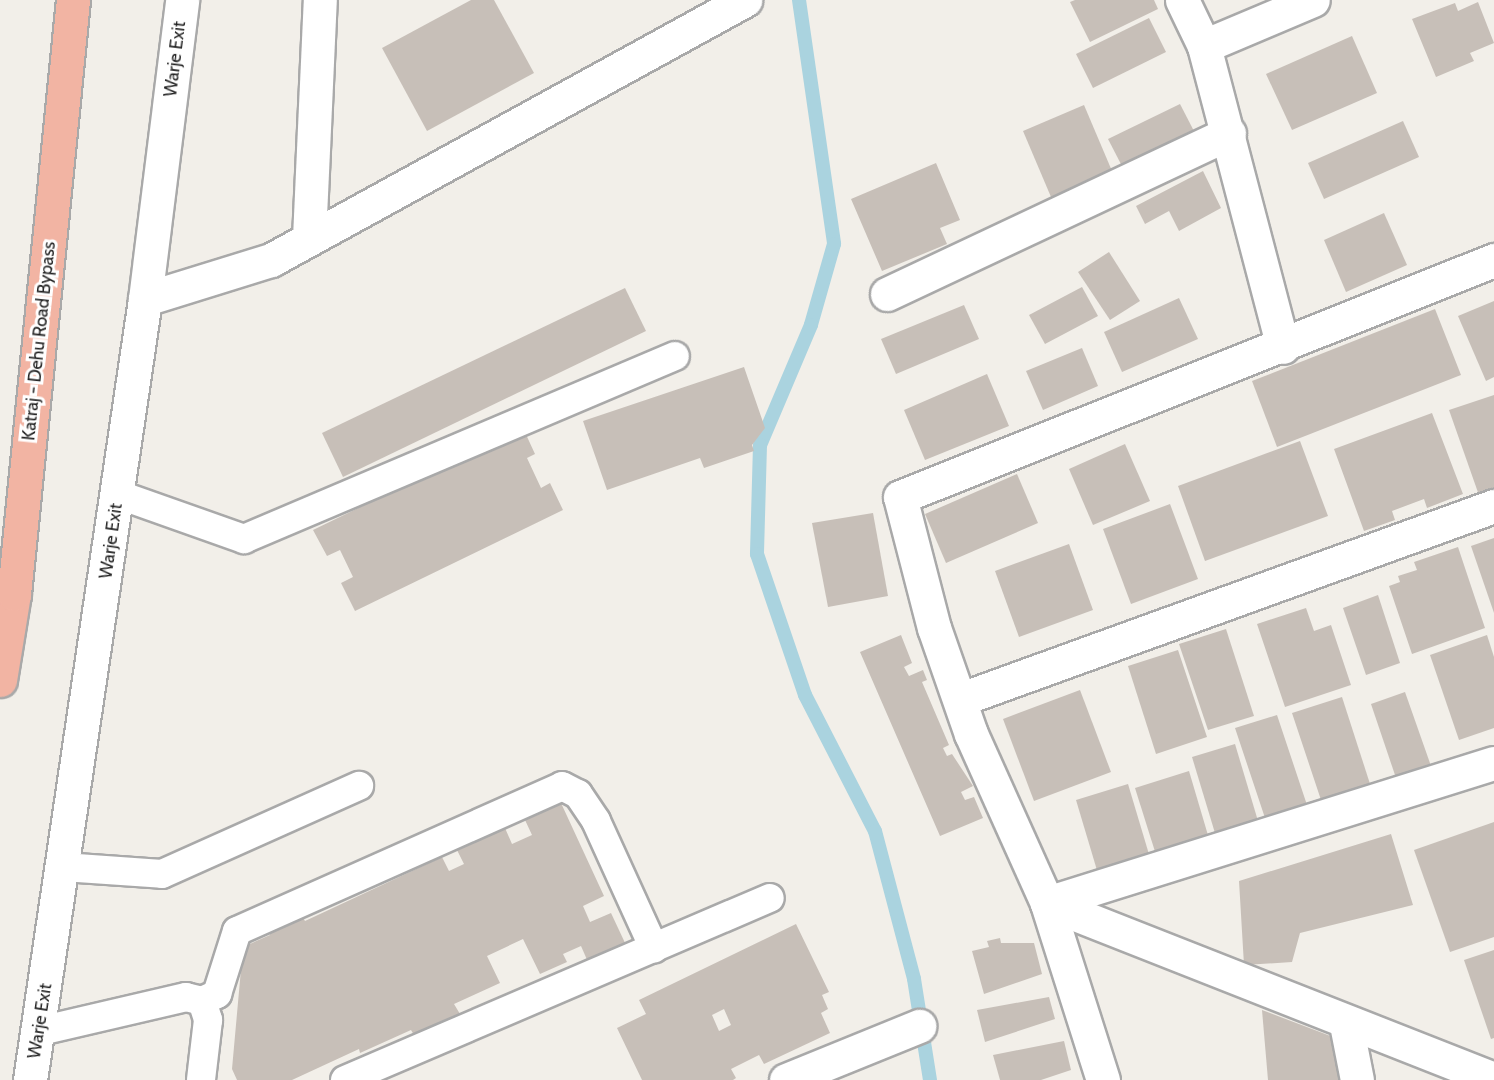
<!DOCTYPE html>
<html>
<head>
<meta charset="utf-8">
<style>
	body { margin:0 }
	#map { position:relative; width:1494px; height:1080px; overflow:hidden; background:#f2efe9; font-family:Cabin,sans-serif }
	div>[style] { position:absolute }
	.stream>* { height:14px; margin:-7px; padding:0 7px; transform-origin:7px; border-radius:7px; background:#aad3df }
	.building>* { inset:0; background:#c7bfb8 }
	.roads { filter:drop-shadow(2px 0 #a9a9a9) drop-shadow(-2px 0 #a9a9a9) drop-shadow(0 2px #a9a9a9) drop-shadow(0 -2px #a9a9a9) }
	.service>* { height:28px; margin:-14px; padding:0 14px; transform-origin:14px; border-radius:14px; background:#fff }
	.minor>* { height:33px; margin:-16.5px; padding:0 16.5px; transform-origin:16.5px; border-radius:16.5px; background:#fff }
	.tertiary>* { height:33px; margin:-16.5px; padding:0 16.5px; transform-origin:16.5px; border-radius:16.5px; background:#fff }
	.trunk>* { height:33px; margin:-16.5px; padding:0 16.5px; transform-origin:16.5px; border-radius:16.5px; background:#f2b4a3 }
	span { translate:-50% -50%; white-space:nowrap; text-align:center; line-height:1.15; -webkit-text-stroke:6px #fff; paint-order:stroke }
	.street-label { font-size:18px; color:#222 }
</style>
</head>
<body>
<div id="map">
	<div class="stream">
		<div style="left:799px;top:0;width:246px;rotate:81.8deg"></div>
		<div style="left:834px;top:244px;width:84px;rotate:105.9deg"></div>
		<div style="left:811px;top:325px;width:130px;rotate:113deg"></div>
		<div style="left:760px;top:445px;width:109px;rotate:91.6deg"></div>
		<div style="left:757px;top:554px;width:149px;rotate:71.2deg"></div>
		<div style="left:805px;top:695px;width:153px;rotate:62.8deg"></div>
		<div style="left:875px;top:831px;width:153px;rotate:75.2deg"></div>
		<div style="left:914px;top:979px;width:102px;rotate:81deg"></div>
	</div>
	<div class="building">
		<div style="clip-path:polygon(471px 0,494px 0,534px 73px,427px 131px,382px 48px)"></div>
		<div style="clip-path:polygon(1075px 0,1154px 0,1158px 9px,1090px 42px,1070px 2px)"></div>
		<div style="clip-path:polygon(1478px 2px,1494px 43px,1470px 53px,1474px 61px,1436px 77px,1412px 19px,1455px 3px,1458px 11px)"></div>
		<div style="clip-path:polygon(1149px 18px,1166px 52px,1093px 88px,1076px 54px)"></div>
		<div style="clip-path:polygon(1352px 36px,1377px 93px,1292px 130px,1266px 74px)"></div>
		<div style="clip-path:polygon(1180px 104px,1196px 135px,1124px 170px,1108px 139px)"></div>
		<div style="clip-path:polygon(1084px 105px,1112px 171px,1051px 197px,1023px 131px)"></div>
		<div style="clip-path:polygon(1403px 121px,1419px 157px,1324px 199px,1308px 163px)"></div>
		<div style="clip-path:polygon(936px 163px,960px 220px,940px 228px,947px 244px,882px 271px,851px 199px)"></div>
		<div style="clip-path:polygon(1203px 171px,1221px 208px,1179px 231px,1169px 211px,1145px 224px,1136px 206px)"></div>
		<div style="clip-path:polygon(1384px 213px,1407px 265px,1346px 292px,1324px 240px)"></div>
		<div style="clip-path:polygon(1109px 252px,1140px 301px,1110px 320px,1078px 272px)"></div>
		<div style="clip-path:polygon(1082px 287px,1098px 316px,1045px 344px,1029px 315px)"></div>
		<div style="clip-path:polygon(625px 288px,646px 331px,343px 477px,322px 433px)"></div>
		<div style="clip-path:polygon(1179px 298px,1198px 339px,1122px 372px,1104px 332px)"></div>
		<div style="clip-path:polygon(1494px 301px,1494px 377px,1486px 381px,1458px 316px)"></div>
		<div style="clip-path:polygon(964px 305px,979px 339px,896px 374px,881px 339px)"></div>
		<div style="clip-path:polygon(1435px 309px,1461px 375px,1277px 447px,1252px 381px)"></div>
		<div style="clip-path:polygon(1082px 348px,1098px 386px,1043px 410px,1026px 371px)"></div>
		<div style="clip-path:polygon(744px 367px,765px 428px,752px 445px,754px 451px,704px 468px,700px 458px,607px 490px,583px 421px)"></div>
		<div style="clip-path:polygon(987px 374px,1009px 426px,925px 460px,904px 410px)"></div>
		<div style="clip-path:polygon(1494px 395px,1494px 496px,1481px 501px,1449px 410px)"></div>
		<div style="clip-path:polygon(1432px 413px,1463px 494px,1427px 508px,1424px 499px,1392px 511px,1395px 520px,1364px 531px,1334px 449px)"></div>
		<div style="clip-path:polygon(523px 428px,535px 454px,527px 458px,541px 488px,550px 483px,563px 510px,355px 611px,341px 583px,353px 577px,340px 550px,327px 556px,313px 530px)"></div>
		<div style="clip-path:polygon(1300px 441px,1328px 516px,1205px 561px,1178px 486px)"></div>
		<div style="clip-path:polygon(1125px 444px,1150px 501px,1093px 525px,1069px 469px)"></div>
		<div style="clip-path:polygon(1017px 474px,1038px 523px,946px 563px,925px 514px)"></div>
		<div style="clip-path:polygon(1170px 504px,1198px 579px,1131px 604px,1103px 529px)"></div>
		<div style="clip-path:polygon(873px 513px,888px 596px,828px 607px,812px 523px)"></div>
		<div style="clip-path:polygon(1494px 538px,1494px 613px,1471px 546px)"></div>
		<div style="clip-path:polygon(1069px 544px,1093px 610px,1019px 637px,995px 571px)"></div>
		<div style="clip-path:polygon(1458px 547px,1485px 628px,1412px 654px,1389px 586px,1400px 582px,1398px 576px,1417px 570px,1414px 562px)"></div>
		<div style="clip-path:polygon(1378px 595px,1400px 663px,1366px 675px,1343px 608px)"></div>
		<div style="clip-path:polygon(1306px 608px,1314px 631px,1331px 625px,1351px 685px,1285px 707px,1257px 624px)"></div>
		<div style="clip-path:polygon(1226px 629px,1254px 716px,1208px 730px,1179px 644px)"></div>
		<div style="clip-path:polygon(901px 635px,912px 663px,904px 667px,909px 676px,923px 670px,927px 680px,922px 682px,949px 745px,943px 748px,947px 756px,952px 754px,973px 786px,961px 792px,965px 800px,974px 797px,983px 818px,940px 836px,860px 652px)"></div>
		<div style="clip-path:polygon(1487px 635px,1494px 657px,1494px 728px,1459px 740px,1430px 655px)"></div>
		<div style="clip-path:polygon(1178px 650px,1207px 737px,1156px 754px,1128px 666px)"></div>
		<div style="clip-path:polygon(1080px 690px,1111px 772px,1034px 801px,1003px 719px)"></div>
		<div style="clip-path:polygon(1405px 692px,1431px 766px,1396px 778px,1371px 704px)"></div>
		<div style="clip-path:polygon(1342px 697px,1371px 787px,1322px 803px,1292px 713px)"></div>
		<div style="clip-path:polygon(1277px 715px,1310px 814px,1268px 827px,1235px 728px)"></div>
		<div style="clip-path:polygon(1235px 744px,1261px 831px,1218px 843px,1192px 757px)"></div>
		<div style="clip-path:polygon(1189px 771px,1210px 842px,1157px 858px,1135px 788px)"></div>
		<div style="clip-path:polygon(1128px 784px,1151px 861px,1099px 877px,1076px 800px)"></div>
		<div style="clip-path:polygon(561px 803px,604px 896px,583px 906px,590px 922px,611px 913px,626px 945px,588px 962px,581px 946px,563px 954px,567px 962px,540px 974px,523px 939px,487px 956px,500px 983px,454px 1004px,460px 1014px,414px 1035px,411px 1030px,360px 1053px,359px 1049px,292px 1080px,237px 1080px,232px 1069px,243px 947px,270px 935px,266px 926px,299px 911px,305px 921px,442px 857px,449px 871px,464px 864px,457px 850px,505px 828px,512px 844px,532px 835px,525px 820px)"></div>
		<div style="clip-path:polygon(1494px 822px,1494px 937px,1450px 952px,1414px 850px)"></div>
		<div style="clip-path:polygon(1391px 834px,1413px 905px,1300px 933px,1292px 962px,1244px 965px,1239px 881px)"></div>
		<div style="clip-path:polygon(evenodd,796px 924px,829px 992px,822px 995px,828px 1009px,821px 1013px,830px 1033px,764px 1064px,759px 1055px,731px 1069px,736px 1078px,733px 1080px,642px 1080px,617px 1028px,646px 1014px,639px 1000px,796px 924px,724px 1009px,731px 1025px,719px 1031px,712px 1015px,724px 1009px)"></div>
		<div style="clip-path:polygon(1000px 938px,1001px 943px,1034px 943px,1042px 974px,984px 994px,972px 951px,989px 947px,987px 941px)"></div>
		<div style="clip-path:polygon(1494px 950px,1494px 1038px,1491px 1039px,1464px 960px)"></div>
		<div style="clip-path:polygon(1049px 997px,1055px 1019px,985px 1042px,977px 1010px)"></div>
		<div style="clip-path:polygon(1262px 1010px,1341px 1040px,1342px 1080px,1268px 1080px)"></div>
		<div style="clip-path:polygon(1064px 1041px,1071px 1070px,1041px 1080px,1000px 1080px,993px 1055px)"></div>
	</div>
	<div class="roads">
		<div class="service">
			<div style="left:117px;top:494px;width:135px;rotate:19.5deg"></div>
			<div style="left:244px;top:539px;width:468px;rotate:-23deg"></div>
			<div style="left:63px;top:867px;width:99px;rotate:4deg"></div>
			<div style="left:162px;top:874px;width:216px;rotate:-24.1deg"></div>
			<div style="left:202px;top:1001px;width:17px;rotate:-25deg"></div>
			<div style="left:217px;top:994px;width:66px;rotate:-72.4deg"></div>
			<div style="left:237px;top:931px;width:356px;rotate:-24deg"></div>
			<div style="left:562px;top:786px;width:18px;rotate:27deg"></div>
			<div style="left:578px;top:794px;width:32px;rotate:56deg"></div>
			<div style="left:596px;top:821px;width:140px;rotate:65.5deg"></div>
			<div style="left:40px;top:1031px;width:150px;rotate:-13.1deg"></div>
			<div style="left:186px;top:997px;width:16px;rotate:14deg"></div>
			<div style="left:202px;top:1001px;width:20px;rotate:72deg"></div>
			<div style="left:208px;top:1020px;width:60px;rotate:96.7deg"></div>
			<div style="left:345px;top:1080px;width:462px;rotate:-23.2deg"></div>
		</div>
		<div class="minor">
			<div style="left:1182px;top:0;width:51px;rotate:64.4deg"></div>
			<div style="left:1204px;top:46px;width:311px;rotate:75.3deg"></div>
			<div style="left:1204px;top:46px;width:118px;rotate:-22.9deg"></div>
			<div style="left:309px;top:238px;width:238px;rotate:-87.4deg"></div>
			<div style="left:887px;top:294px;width:378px;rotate:-25.2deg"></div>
			<div style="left:145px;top:299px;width:132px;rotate:-17.2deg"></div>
			<div style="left:271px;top:260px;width:541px;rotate:-28.75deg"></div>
			<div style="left:961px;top:699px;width:567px;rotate:-19.91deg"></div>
			<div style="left:1047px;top:903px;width:480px;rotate:21.5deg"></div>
			<div style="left:1047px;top:903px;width:468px;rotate:-17.4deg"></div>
			<div style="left:1346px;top:1024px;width:57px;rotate:78.9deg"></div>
			<div style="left:786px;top:1080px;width:144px;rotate:-22.1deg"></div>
			<div style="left:1103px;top:1080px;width:186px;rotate:-107.6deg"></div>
			<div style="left:1047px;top:903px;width:185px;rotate:-114.2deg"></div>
			<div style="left:971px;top:734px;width:112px;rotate:-109.2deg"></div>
			<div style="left:934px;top:628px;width:135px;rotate:-104.5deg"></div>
			<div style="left:900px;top:497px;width:640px;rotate:-21.75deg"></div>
		</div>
		<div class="tertiary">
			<div style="left:30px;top:1080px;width:789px;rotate:-81.62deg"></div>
			<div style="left:145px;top:299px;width:301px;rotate:-82.9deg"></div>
		</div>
		<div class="trunk">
			<div style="left:0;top:680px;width:87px;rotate:-80.8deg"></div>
			<div style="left:14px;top:594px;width:597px;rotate:-84.33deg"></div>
		</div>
	</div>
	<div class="street-label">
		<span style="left:175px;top:59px;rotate:-83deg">Warje Exit</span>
		<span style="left:39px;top:341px;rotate:-84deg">Katraj - Dehu Road Bypass</span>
		<span style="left:111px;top:541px;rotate:-82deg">Warje Exit</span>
		<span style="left:40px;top:1021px;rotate:-81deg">Warje Exit</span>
	</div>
</div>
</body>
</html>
